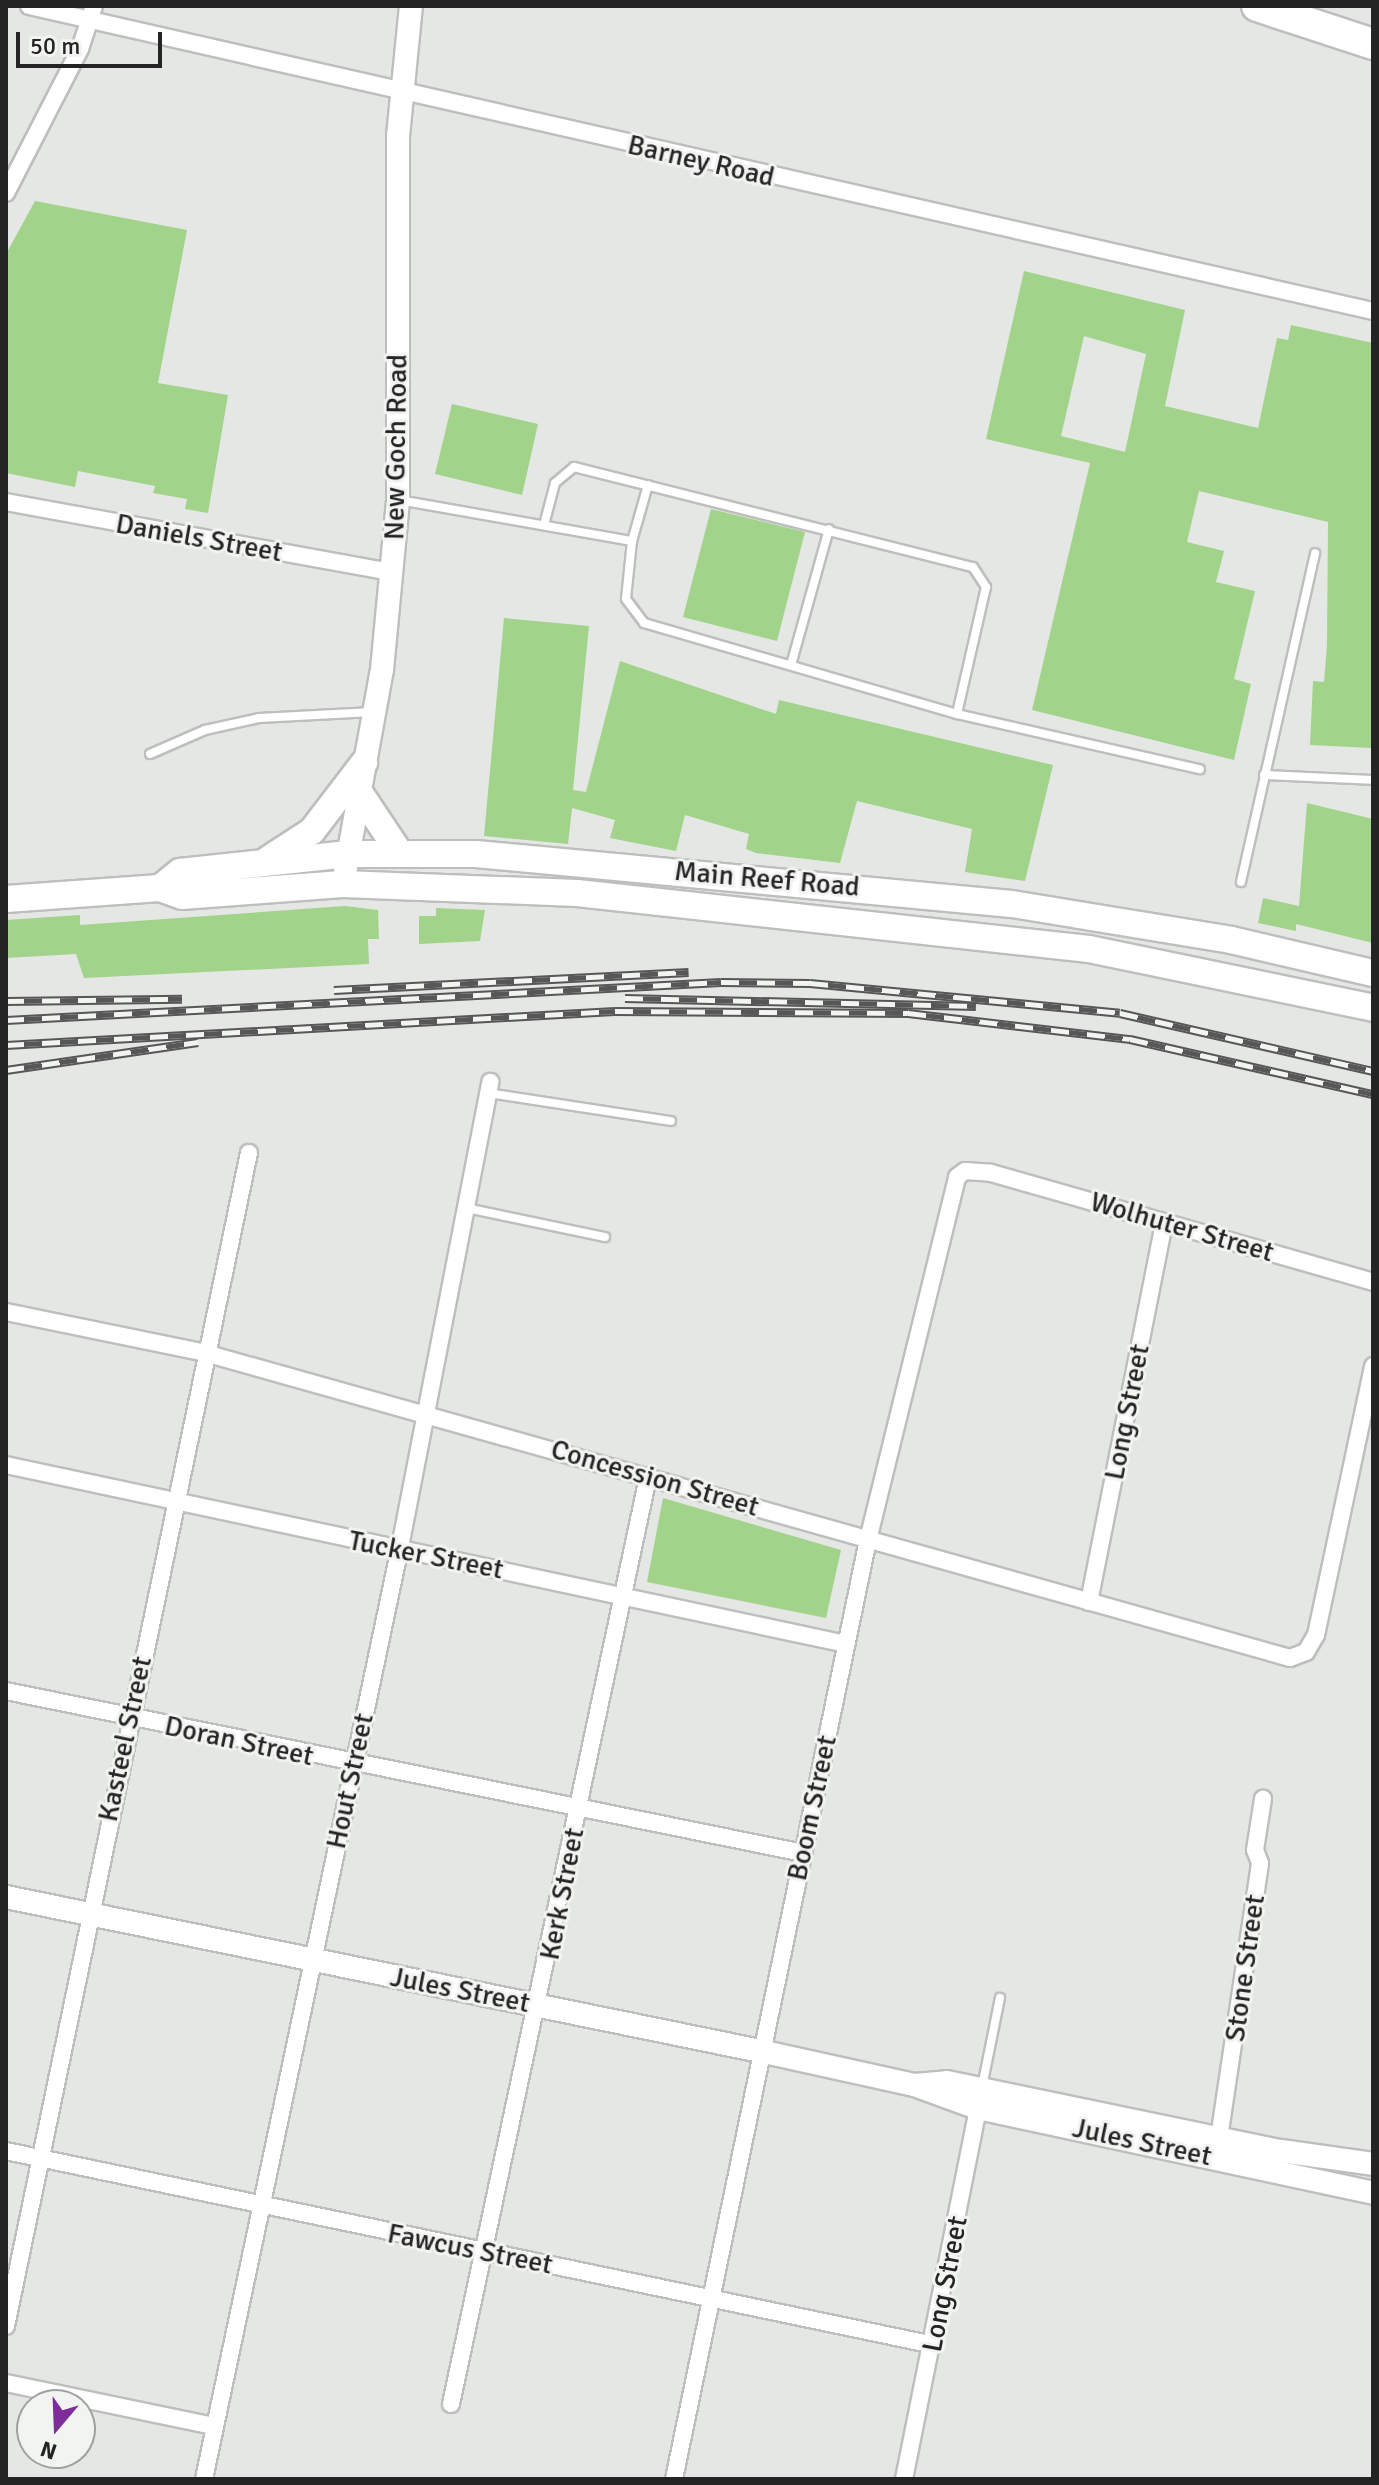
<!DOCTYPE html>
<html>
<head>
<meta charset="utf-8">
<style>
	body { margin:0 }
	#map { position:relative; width:1379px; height:2485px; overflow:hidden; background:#e5e7e4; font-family:Signika,sans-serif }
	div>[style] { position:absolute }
	.building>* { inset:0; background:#a1d38a }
	.roads { filter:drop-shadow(2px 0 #bdbfbd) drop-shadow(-2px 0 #bdbfbd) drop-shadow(0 2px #bdbfbd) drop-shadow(0 -2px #bdbfbd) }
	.lane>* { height:8px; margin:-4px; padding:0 4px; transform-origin:4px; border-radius:4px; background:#fff }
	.street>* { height:16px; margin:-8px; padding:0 8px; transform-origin:8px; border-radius:8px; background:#fff }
	.secondary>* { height:22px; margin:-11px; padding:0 11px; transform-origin:11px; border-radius:11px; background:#fff }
	.primary>* { height:26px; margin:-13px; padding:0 13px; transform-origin:13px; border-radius:13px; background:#fff }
	.highway>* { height:30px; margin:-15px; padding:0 15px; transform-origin:15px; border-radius:15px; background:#fff }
	.rail>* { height:9px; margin-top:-4.5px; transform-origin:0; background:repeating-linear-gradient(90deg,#f2f4f1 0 18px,#565756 0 36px); box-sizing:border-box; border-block:2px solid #565756 }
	span { translate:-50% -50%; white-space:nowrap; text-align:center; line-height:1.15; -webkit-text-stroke:6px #f2f4f1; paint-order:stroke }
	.street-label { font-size:28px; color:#232423 }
	.frame { position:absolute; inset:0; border:8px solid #232423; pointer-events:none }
	.north { position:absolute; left:16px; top:2389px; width:80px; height:80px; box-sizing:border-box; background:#f2f4f1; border:2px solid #9fa19f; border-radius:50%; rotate:199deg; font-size:22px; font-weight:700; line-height:32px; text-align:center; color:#232423 }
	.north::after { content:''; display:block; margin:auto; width:28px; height:36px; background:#7f2c9b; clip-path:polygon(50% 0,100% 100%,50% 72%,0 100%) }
	.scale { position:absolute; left:16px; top:32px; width:146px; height:36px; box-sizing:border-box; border:4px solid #232423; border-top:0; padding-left:10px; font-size:24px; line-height:28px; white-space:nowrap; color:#232423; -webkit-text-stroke:6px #f2f4f1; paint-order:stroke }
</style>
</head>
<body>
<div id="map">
	<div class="building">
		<div style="clip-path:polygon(35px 201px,187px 230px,158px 383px,228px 395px,208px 513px,185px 509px,187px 499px,153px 493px,155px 486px,78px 471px,75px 487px,6px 473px,6px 254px)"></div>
		<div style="clip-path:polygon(evenodd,1024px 271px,1185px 310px,1165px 406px,1258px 428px,1277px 338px,1288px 340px,1291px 325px,1373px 343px,1373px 748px,1310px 745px,1313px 681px,1324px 682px,1327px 645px,1328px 522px,1199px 491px,1187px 542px,1224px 551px,1216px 582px,1255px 591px,1234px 679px,1251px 684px,1234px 760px,1032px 710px,1090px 463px,986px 439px,1024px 271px,1084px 336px,1146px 354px,1125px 452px,1061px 436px,1084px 336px)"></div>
		<div style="clip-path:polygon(452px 404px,538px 424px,522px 495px,435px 474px)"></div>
		<div style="clip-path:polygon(711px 509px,805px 532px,777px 641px,683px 617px)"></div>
		<div style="clip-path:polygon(504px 618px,589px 626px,573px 790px,586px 792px,620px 661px,776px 714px,779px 700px,1053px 765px,1025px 881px,965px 872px,972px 829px,857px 801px,840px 863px,756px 853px,746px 849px,749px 834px,685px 815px,676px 851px,610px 838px,615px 820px,572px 808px,568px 844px,484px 836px)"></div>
		<div style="clip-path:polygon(1307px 803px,1373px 819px,1373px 943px,1296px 924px,1296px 931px,1258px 923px,1263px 898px,1299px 906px)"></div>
		<div style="clip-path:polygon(345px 906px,378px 910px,379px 939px,368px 939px,369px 964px,84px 978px,76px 954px,6px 958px,6px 920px,80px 915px,80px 925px)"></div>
		<div style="clip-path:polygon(436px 908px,485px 910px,480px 941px,419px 944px,419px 916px,436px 916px)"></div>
		<div style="clip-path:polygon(663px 1498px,841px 1550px,826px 1618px,647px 1582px)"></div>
	</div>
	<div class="roads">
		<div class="lane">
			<div style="left:648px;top:485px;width:58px;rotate:105.9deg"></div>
			<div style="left:632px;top:541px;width:58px;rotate:95.9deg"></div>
			<div style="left:626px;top:599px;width:30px;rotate:53deg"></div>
			<div style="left:644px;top:623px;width:326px;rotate:16.2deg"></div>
			<div style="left:957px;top:714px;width:249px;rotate:12.8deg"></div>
			<div style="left:399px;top:500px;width:237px;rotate:10deg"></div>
			<div style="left:544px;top:525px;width:43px;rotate:-75.3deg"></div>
			<div style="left:555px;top:483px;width:25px;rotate:-40deg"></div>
			<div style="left:574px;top:467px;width:411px;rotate:14.1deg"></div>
			<div style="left:973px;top:567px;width:24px;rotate:57deg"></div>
			<div style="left:986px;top:587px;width:130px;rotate:102.9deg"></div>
			<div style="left:791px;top:665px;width:141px;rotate:-74.4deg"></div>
			<div style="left:150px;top:754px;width:60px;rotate:-23.6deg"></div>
			<div style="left:205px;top:730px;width:55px;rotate:-12.5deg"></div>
			<div style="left:259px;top:718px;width:114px;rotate:-3deg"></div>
			<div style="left:1264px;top:775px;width:109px;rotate:2.6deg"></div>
			<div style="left:1241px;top:882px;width:337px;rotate:-77.3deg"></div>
			<div style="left:488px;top:1093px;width:185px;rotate:8.7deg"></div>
			<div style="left:466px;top:1208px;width:142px;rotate:11.8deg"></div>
			<div style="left:982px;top:2087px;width:91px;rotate:-78.6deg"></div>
		</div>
		<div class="street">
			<div style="left:29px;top:6px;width:1378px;rotate:12.79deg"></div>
			<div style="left:6px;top:193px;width:162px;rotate:-62.8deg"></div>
			<div style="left:80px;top:49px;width:45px;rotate:-72deg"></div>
			<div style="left:6px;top:502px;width:392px;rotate:10.3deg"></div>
			<div style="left:6px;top:1312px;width:203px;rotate:11.6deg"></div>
			<div style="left:205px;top:1353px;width:1127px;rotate:15.7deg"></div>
			<div style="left:1290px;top:1658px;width:17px;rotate:-21deg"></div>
			<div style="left:1306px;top:1652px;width:20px;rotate:-60deg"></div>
			<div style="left:1316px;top:1635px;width:275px;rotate:-78deg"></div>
			<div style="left:6px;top:1465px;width:859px;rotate:12.03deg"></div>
			<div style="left:1089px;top:1602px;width:387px;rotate:-78.8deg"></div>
			<div style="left:6px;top:1691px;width:813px;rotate:11.49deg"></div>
			<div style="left:1219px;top:2138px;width:278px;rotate:-81.5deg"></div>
			<div style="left:1260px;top:1863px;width:14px;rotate:-111deg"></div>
			<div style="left:1255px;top:1850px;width:52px;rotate:-81.1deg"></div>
			<div style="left:6px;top:2151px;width:948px;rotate:11.81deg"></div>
			<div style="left:6px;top:2326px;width:1198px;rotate:-78.3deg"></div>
			<div style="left:6px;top:2383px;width:212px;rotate:11.7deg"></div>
			<div style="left:451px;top:2404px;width:948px;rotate:-78deg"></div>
			<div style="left:204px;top:2479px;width:947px;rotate:-78.12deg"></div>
			<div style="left:399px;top:1552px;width:479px;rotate:-79deg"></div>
			<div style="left:674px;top:2479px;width:959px;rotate:-78.33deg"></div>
			<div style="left:868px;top:1540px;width:374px;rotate:-76.2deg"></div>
			<div style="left:957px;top:1177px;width:10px;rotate:-37deg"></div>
			<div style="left:965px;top:1171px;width:26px;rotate:4deg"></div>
			<div style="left:991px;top:1173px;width:397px;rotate:15.9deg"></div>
			<div style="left:904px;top:2479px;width:389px;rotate:-78.7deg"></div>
		</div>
		<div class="secondary">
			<div style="left:343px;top:884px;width:218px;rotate:-79.7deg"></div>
			<div style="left:382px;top:670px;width:171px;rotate:-84.6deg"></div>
			<div style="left:398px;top:500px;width:364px;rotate:-90deg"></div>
			<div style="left:398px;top:136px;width:131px;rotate:-84.3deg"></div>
			<div style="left:6px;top:1897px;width:770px;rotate:11.54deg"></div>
			<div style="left:760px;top:2051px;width:158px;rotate:12.4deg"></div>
			<div style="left:914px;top:2085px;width:68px;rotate:19.8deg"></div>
			<div style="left:978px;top:2108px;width:404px;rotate:12.1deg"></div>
			<div style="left:915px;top:2085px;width:32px;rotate:-5deg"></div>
			<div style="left:947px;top:2082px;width:341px;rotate:11.7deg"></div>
			<div style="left:1281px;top:2151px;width:93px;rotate:8deg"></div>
		</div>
		<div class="primary">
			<div style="left:359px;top:792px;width:72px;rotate:56.3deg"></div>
			<div style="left:269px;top:859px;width:51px;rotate:-33.1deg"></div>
			<div style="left:312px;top:831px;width:86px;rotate:-52.6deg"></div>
			<div style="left:160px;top:888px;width:26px;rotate:-39deg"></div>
			<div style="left:180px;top:872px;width:169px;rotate:-6.1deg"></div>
			<div style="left:348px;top:854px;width:128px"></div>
			<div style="left:476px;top:854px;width:538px;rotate:5.33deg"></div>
			<div style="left:1012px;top:904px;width:222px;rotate:9.3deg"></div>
			<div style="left:1231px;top:940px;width:146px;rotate:13.1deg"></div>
			<div style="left:6px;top:899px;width:154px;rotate:-4.1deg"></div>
			<div style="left:160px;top:888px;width:23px;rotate:20deg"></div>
			<div style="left:182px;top:896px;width:161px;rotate:-4.3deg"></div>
			<div style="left:343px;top:884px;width:234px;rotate:2.2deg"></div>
			<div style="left:577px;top:893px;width:515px;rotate:6.24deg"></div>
			<div style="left:1089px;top:949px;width:290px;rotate:11.7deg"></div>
		</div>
		<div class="highway">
			<div style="left:1257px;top:6px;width:122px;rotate:18.1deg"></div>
		</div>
	</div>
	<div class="rail">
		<div style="left:334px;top:990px;width:355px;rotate:-2.9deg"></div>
		<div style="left:625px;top:998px;width:351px;rotate:1.3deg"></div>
		<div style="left:6px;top:1001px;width:176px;rotate:-0.7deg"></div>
		<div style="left:6px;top:1020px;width:716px;rotate:-3.04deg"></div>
		<div style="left:721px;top:982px;width:89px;rotate:0.6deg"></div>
		<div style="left:810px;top:983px;width:311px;rotate:5.5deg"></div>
		<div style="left:1120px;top:1013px;width:260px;rotate:12.9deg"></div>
		<div style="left:6px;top:1045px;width:610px;rotate:-3.2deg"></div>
		<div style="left:615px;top:1011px;width:293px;rotate:0.4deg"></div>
		<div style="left:908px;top:1013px;width:224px;rotate:6.7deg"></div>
		<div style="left:1130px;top:1039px;width:249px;rotate:12.8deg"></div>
		<div style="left:6px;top:1070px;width:194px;rotate:-8.3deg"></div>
	</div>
	<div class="street-label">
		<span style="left:701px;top:161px;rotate:13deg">Barney Road</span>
		<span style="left:396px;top:447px;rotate:-89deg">New Goch Road</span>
		<span style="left:199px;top:538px;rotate:10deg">Daniels Street</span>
		<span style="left:767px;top:879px;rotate:5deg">Main Reef Road</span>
		<span style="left:1182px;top:1227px;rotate:16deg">Wolhuter Street</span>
		<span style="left:1127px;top:1412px;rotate:-79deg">Long Street</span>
		<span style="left:655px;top:1478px;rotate:16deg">Concession Street</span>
		<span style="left:426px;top:1555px;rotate:11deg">Tucker Street</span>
		<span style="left:125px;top:1739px;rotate:-78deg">Kasteel Street</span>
		<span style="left:239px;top:1741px;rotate:12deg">Doran Street</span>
		<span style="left:350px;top:1781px;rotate:-78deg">Hout Street</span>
		<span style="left:812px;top:1808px;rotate:-78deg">Boom Street</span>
		<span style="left:562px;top:1894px;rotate:-79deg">Kerk Street</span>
		<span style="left:1245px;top:1968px;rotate:-82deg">Stone Street</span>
		<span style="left:460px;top:1990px;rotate:11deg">Jules Street</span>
		<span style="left:1142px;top:2142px;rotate:12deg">Jules Street</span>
		<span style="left:470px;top:2249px;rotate:11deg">Fawcus Street</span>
		<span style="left:945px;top:2284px;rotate:-79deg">Long Street</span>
	</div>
	<div class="frame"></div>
	<div class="north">N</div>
	<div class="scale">50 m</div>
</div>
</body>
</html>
